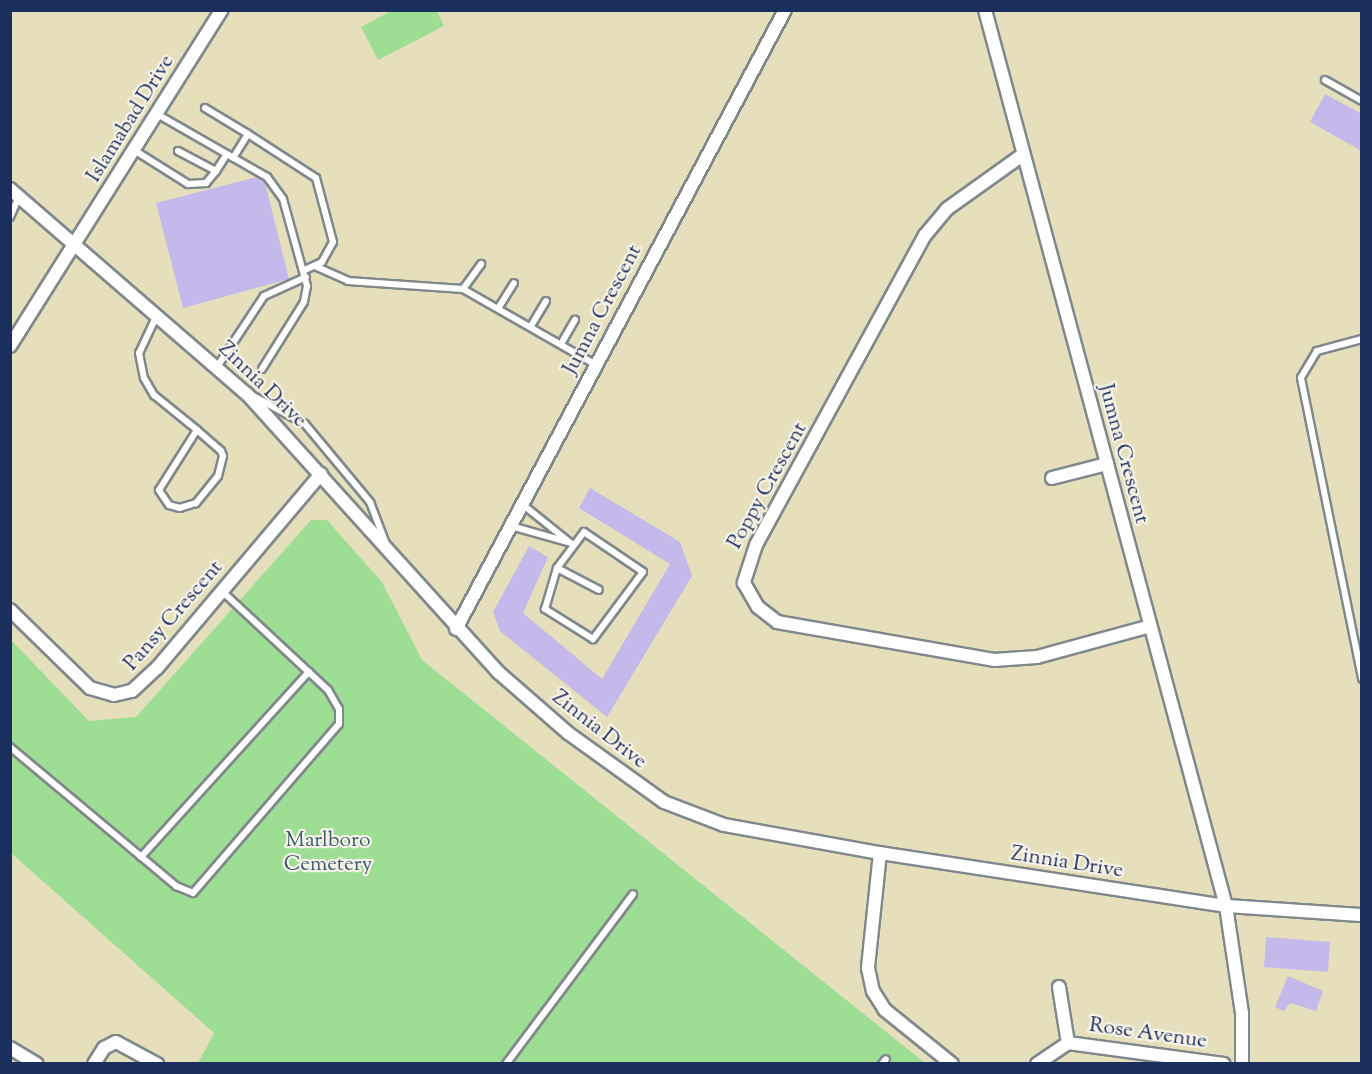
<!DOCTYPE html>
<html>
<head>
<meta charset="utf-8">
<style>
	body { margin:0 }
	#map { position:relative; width:1372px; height:1074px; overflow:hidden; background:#e5e0bb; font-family:"Sorts Mill Goudy",serif }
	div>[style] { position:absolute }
	.green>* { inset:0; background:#9dde94 }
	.building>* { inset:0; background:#c5b8eb }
	.roads { filter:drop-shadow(2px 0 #80888c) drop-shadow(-2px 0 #80888c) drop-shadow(0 2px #80888c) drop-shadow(0 -2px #80888c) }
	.service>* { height:6px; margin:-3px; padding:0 3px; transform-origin:3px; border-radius:3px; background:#fff }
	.minor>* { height:12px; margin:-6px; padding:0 6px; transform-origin:6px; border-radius:6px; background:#fff }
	span { translate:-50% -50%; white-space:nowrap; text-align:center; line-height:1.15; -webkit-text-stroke:4.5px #f7f3e8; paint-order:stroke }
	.street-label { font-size:21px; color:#1b2f5e }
	.park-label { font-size:21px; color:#3c5b6c }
	.frame { position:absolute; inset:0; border:12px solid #1b2f5e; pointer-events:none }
</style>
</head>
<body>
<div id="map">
	<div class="green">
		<div style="clip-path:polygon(393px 10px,437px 11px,444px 26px,378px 60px,361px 27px)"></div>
		<div style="clip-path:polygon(311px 520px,327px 520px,382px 582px,422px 660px,925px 1063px,198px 1063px,214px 1033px,11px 853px,11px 640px,89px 721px,136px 717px)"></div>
	</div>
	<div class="building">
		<div style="clip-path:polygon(1325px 94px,1362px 114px,1362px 151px,1310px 122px)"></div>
		<div style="clip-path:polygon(257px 177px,265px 183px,289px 279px,183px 308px,156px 203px)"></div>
		<div style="clip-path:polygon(590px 488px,680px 542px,692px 576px,607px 717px,500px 631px,493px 612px,529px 546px,548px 557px,523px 613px,602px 679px,670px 564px,579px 508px)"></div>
		<div style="clip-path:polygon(1266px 937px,1330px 942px,1328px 972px,1264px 967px)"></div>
		<div style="clip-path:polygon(1288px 976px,1323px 991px,1316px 1011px,1290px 1003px,1284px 1011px,1275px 1007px)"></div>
	</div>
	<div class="roads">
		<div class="service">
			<div style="left:1325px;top:80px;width:43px;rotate:29.6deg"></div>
			<div style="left:205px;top:108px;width:50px;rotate:31.2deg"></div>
			<div style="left:248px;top:134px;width:28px;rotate:122deg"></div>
			<div style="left:157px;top:114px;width:127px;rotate:29.8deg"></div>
			<div style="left:267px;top:177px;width:27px;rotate:54deg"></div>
			<div style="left:283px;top:199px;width:90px;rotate:74.6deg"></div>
			<div style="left:307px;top:286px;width:16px;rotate:101deg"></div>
			<div style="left:304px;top:302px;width:79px;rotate:122.1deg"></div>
			<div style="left:248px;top:134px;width:81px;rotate:32.9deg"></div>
			<div style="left:316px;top:178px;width:66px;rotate:75.1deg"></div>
			<div style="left:333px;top:242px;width:23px;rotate:119deg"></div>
			<div style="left:322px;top:262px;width:19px;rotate:155deg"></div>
			<div style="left:134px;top:150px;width:64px;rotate:32.2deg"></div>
			<div style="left:188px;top:184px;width:18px;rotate:-3deg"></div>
			<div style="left:206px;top:183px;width:16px;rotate:-50deg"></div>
			<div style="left:178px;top:151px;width:43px;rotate:27.8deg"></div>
			<div style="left:216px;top:171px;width:20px;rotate:-57deg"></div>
			<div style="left:10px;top:217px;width:22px;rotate:-66deg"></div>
			<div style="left:317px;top:267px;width:34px;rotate:24deg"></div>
			<div style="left:348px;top:281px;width:115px;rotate:4deg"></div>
			<div style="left:463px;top:289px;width:153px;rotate:29.7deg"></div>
			<div style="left:463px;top:289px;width:31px;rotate:-54deg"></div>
			<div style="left:499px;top:307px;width:28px;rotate:-58deg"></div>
			<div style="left:156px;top:317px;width:40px;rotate:115deg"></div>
			<div style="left:139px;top:353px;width:25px;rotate:79deg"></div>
			<div style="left:144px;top:378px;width:20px;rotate:60deg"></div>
			<div style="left:154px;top:395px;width:55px;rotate:39.1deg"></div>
			<div style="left:197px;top:430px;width:32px;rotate:41deg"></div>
			<div style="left:221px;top:451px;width:5px;rotate:68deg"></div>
			<div style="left:223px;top:456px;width:21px;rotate:104deg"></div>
			<div style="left:218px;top:476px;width:35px;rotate:129deg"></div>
			<div style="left:196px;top:503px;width:17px;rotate:163deg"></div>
			<div style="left:180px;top:508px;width:11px;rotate:-165deg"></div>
			<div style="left:169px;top:505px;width:18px;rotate:-124deg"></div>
			<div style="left:159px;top:490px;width:71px;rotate:-57.7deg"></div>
			<div style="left:531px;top:326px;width:29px;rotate:-59deg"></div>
			<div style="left:1362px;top:339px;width:47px;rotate:165.1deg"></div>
			<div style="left:1317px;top:351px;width:31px;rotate:121deg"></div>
			<div style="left:1301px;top:378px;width:307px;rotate:78.5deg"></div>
			<div style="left:561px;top:344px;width:28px;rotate:-60deg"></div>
			<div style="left:217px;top:367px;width:85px;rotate:-56.5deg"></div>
			<div style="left:264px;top:296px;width:46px;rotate:-24.3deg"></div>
			<div style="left:253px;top:396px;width:59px;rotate:28.3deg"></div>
			<div style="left:305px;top:424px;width:102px;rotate:50.2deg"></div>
			<div style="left:370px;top:502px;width:45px;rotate:69.1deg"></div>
			<div style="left:522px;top:504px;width:59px;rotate:38.8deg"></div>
			<div style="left:511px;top:526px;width:62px;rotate:15.8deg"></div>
			<div style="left:584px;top:532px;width:71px;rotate:34.1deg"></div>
			<div style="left:643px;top:572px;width:84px;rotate:126.7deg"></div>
			<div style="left:593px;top:639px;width:57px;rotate:-148deg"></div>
			<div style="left:545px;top:609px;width:43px;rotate:-73.7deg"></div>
			<div style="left:557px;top:568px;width:45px;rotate:-53.1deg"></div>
			<div style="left:557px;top:568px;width:47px;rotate:27.6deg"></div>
			<div style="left:10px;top:747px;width:217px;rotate:39.9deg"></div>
			<div style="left:176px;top:886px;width:18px;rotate:22deg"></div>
			<div style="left:193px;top:893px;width:223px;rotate:-49.2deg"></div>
			<div style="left:339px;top:724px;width:15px;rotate:-90deg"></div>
			<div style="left:339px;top:709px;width:22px;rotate:-120deg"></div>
			<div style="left:328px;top:690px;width:145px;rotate:-137deg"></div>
			<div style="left:141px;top:857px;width:250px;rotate:-47.8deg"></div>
			<div style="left:506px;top:1064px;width:212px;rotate:-53.2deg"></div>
			<div style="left:882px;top:1064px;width:6px;rotate:-51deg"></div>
		</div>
		<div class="minor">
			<div style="left:985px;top:10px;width:928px;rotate:74.95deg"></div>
			<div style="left:1226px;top:906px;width:108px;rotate:81.5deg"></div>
			<div style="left:1242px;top:1013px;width:51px;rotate:90deg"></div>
			<div style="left:1021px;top:156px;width:91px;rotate:144.4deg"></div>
			<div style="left:947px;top:209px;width:34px;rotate:130deg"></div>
			<div style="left:925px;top:235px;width:353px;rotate:118.6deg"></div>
			<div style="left:756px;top:545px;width:40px;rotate:108deg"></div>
			<div style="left:744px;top:583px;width:28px;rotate:60deg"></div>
			<div style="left:758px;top:607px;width:24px;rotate:38deg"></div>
			<div style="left:777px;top:622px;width:220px;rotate:9.9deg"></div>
			<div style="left:994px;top:660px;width:43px;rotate:-4deg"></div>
			<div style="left:1037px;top:657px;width:114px;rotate:-15.3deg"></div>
			<div style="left:10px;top:189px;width:313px;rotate:40.9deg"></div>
			<div style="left:247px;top:394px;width:375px;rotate:47.9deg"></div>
			<div style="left:498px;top:672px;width:93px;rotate:41.1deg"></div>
			<div style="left:568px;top:733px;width:118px;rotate:35.7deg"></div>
			<div style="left:664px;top:802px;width:64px;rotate:21deg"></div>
			<div style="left:724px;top:825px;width:158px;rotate:10.2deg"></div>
			<div style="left:880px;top:853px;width:350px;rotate:8.7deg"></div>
			<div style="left:1226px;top:906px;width:136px;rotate:3.8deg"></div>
			<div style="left:10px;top:346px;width:397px;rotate:-57.8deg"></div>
			<div style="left:1052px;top:478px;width:57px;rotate:-14.3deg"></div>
			<div style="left:10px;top:610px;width:112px;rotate:44.3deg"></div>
			<div style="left:90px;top:688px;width:25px;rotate:16deg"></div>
			<div style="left:114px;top:695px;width:18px;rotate:-13deg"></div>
			<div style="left:132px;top:691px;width:34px;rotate:-43deg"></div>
			<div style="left:157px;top:668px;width:254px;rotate:-49.8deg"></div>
			<div style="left:456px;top:629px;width:701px;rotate:-62.01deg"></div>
			<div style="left:880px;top:853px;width:116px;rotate:96deg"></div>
			<div style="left:868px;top:968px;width:24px;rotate:78deg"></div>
			<div style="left:873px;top:991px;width:22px;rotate:58deg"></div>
			<div style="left:885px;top:1010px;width:86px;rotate:38.9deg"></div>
			<div style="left:1059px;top:987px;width:57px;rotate:80.9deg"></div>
			<div style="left:10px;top:1048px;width:31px;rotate:31deg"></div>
			<div style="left:94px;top:1064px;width:19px;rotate:-58deg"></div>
			<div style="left:104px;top:1048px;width:13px;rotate:-27deg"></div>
			<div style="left:116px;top:1042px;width:47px;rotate:28.2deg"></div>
			<div style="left:1037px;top:1064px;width:37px;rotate:-34deg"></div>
			<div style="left:1068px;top:1043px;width:157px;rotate:7.7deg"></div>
		</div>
	</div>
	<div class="street-label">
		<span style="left:131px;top:119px;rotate:-58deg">Islamabad Drive</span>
		<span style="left:603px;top:310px;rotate:-62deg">Jumna Crescent</span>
		<span style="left:262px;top:385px;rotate:44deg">Zinnia Drive</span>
		<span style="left:1123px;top:454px;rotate:75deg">Jumna Crescent</span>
		<span style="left:768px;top:486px;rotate:-61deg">Poppy Crescent</span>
		<span style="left:174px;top:616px;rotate:-49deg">Pansy Crescent</span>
		<span style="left:599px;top:730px;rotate:38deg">Zinnia Drive</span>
		<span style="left:1067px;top:863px;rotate:9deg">Zinnia Drive</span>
		<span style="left:1148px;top:1034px;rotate:8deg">Rose Avenue</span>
	</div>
	<div class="park-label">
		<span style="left:328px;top:853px">Marlboro<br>Cemetery</span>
	</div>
	<div class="frame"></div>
</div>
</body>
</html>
